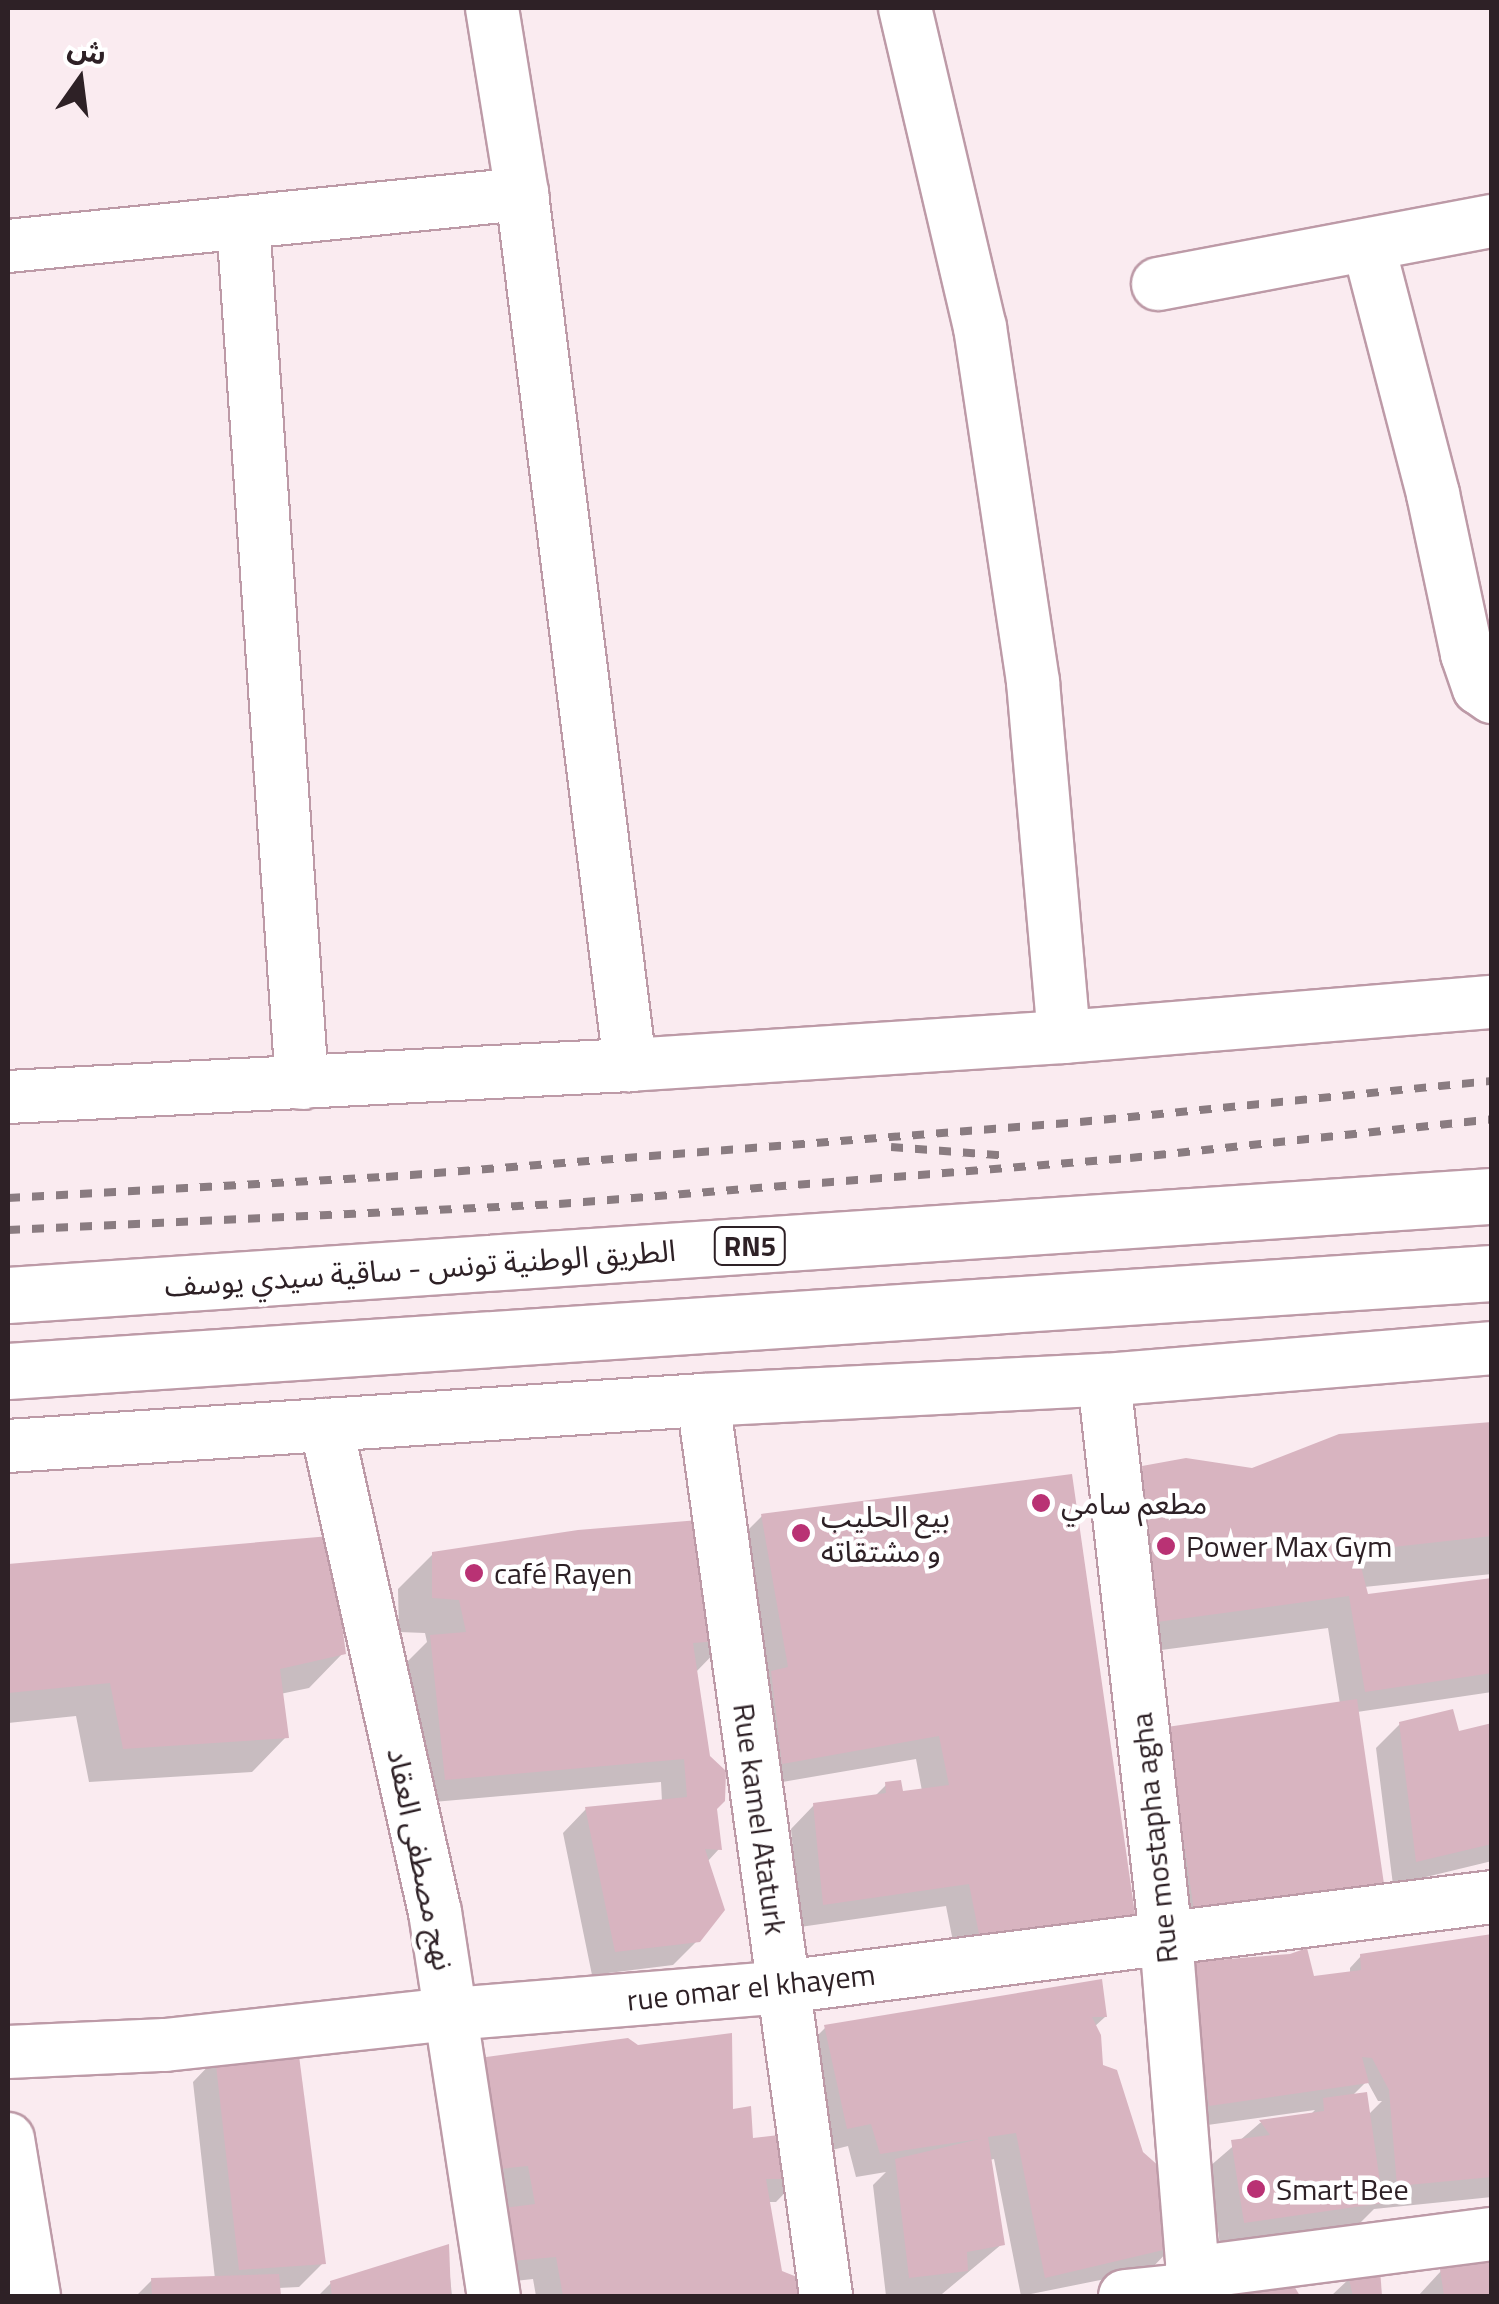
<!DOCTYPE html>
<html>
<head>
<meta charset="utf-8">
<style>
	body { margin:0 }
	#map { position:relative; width:1499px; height:2304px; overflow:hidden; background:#faebf0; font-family:"Titillium Web","Noto Sans Arabic",sans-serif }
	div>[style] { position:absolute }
	.shadow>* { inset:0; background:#0003 }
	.building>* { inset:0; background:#d8b4c0 }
	.roads { filter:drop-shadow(2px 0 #bd9aa7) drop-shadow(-2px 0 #bd9aa7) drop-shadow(0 2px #bd9aa7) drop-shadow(0 -2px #bd9aa7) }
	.minor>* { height:52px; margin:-26px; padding:0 26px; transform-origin:26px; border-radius:26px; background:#fff }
	.trunk>* { height:55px; margin:-27.5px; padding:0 27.5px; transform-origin:27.5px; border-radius:27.5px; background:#fff }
	.rail>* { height:8px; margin-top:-4px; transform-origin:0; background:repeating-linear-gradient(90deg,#8a7c81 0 12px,transparent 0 24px) }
	.dots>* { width:28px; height:28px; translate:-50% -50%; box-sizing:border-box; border:5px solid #fff; border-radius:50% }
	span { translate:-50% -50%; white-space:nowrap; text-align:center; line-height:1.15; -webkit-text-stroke:9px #fff; paint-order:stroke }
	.shield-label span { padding:2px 8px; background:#fff; border:2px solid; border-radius:8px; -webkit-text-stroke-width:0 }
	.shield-label { font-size:28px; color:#2e2126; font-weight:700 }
	.street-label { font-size:30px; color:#2e2126 }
	.poi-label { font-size:30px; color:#2e2126 }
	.left { translate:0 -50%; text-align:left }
	.frame { position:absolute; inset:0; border:10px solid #2e2126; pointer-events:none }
	.north { position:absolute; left:30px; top:30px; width:100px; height:100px; -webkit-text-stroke:8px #fff; paint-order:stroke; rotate:14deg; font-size:28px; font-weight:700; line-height:40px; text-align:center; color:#2e2126 }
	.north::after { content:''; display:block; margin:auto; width:35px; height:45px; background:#2e2126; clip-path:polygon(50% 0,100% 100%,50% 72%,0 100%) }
</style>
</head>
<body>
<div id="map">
	<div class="shadow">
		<div style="clip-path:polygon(1492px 1424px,1492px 1574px,1364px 1587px,1365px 1596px,1492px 1580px,1492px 1692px,1357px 1712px,1382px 1883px,1358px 1907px,1171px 1933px,1144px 1753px,1340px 1704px,1328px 1628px,1123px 1655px,1109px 1502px,1143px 1468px,1252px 1470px)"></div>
		<div style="clip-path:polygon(762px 1516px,1134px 1920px,958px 1967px,946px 1906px,800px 1927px,791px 1829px,814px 1805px,874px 1797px,886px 1785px,901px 1794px,922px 1791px,916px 1759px,759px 1786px,738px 1540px)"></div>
		<div style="clip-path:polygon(328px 1539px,343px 1653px,309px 1688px,280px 1694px,286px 1737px,252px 1772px,89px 1782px,76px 1716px,8px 1723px,8px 1567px)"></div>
		<div style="clip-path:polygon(433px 1554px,728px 1639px,695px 1673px,719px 1849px,707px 1862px,698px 1940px,673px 1965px,592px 1975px,563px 1833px,586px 1809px,662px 1802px,661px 1782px,422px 1803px,397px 1672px,427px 1642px,425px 1633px,399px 1632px,398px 1589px)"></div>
		<div style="clip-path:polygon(1400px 1724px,1457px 1734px,1492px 1726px,1492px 1861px,1393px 1885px,1376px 1748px)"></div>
		<div style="clip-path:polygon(evenodd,1492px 1936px,1492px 2197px,1374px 2209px,1357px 2226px,1220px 2245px,1209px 2167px,1260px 2123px,1309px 2116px,1315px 2110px,1186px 2128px,1168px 1988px,1350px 1975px,1350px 1968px,1361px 1956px,1492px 1936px,1367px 2081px,1378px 2101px,1382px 2101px,1368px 2115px,1352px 2096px,1367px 2081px)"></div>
		<div style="clip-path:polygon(1099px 1982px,1105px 2017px,1094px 2027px,1101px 2066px,1173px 2246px,1150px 2270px,1021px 2296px,994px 2159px,989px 2160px,1002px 2244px,942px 2294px,886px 2296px,873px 2185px,886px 2172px,856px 2177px,848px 2146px,824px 2152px,802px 2051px,825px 2028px)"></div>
		<div style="clip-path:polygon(216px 2058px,323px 2263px,299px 2287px,278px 2288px,278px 2296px,136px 2296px,152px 2280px,215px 2279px,193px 2082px)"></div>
		<div style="clip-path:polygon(731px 2112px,751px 2141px,799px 2178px,776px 2202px,767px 2202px,779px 2273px,812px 2296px,536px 2296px,533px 2279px,477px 2285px,509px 2210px,505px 2189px,467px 2193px,463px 2149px)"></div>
		<div style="clip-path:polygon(447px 2247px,452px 2296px,318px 2296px,331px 2283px)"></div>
		<div style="clip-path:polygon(1492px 2263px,1492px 2296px,1418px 2296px,1441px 2271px)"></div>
		<div style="clip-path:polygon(1378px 2272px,1379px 2296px,1331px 2296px,1350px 2278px)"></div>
	</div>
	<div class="building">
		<div style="clip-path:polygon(1492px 1422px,1492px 1536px,1357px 1551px,1368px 1594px,1492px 1578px,1492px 1673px,1365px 1692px,1349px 1596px,1157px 1622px,1142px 1466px,1186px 1458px,1252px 1468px,1339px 1434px)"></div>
		<div style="clip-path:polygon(1072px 1474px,1136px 1921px,981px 1944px,969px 1884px,823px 1905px,813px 1803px,886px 1793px,885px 1782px,901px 1780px,903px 1791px,949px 1785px,939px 1736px,782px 1764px,771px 1671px,788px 1667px,761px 1514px)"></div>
		<div style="clip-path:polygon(711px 1519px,731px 1640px,693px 1643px,710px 1756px,726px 1771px,725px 1801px,717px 1809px,722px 1850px,705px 1849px,725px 1910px,700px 1942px,615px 1952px,585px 1807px,687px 1797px,684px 1759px,445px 1780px,430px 1635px,466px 1632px,459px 1600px,432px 1598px,432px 1552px,578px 1530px)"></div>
		<div style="clip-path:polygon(330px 1536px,346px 1654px,280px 1669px,289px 1738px,123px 1749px,110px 1683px,8px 1693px,8px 1564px)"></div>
		<div style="clip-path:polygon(1357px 1699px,1384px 1884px,1194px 1911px,1167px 1727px)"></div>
		<div style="clip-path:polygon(1453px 1709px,1459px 1731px,1492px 1723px,1492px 1844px,1416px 1862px,1399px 1722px)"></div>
		<div style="clip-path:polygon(1492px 1934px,1492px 2177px,1397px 2186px,1389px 2090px,1372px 2058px,1362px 2057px,1369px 2083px,1209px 2106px,1191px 1962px,1290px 1954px,1307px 1948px,1314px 1976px,1361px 1970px,1360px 1954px)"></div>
		<div style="clip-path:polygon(1102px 1979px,1107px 2017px,1092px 2017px,1101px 2035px,1103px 2065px,1117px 2070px,1143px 2152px,1161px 2168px,1176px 2247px,1045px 2278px,1016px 2133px,988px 2137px,1005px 2245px,967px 2252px,968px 2271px,909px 2278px,895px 2159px,979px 2139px,880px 2154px,871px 2124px,847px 2129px,824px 2025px)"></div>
		<div style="clip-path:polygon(732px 2033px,733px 2109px,751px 2106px,753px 2138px,796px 2133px,802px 2179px,766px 2179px,782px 2271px,807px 2281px,815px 2296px,563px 2296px,556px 2257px,500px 2262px,497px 2209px,535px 2204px,528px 2166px,490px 2170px,479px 2058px,628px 2038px,638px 2045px)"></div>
		<div style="clip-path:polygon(298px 2048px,326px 2264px,239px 2270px,215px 2056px)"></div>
		<div style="clip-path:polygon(1367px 2092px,1383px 2203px,1244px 2223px,1231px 2140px,1270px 2135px,1259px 2120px,1324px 2111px,1323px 2098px)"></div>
		<div style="clip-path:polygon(449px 2244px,451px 2296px,332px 2296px,330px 2281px)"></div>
		<div style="clip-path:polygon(1492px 2260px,1492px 2296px,1444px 2296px,1440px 2269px)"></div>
		<div style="clip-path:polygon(1380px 2269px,1382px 2296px,1353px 2296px,1348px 2275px)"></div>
		<div style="clip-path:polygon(279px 2274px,281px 2296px,152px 2296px,151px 2278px)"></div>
		<div style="clip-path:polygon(1290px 2279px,1300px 2296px,1229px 2296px,1228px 2291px)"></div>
	</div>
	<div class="roads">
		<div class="minor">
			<div style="left:492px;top:8px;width:188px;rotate:80.8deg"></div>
			<div style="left:522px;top:194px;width:878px;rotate:82.93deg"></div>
			<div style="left:905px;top:8px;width:328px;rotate:76.8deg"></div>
			<div style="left:980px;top:327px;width:359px;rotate:81.5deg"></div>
			<div style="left:1033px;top:682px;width:356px;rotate:85deg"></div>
			<div style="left:243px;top:222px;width:863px;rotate:86.08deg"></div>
			<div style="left:8px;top:246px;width:517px;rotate:-5.78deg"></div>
			<div style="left:1369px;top:248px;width:254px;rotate:75.4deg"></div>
			<div style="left:1433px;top:494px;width:164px;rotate:78deg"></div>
			<div style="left:1467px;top:654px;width:36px;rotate:71deg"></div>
			<div style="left:1479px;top:688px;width:16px;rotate:35deg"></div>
			<div style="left:1158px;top:284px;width:340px;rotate:-10.7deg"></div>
			<div style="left:8px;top:1097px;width:623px;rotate:-2.95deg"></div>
			<div style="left:630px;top:1065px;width:435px;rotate:-3.7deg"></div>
			<div style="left:1064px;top:1037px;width:429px;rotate:-4.7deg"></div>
			<div style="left:1104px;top:1380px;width:561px;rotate:83.66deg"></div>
			<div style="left:1166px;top:1938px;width:359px;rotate:85.4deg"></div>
			<div style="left:703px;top:1400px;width:904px;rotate:82.18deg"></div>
			<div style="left:326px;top:1425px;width:499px;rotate:77.4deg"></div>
			<div style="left:435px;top:1912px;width:389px;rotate:81.3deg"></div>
			<div style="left:8px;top:1446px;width:697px;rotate:-3.79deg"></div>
			<div style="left:703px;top:1400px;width:401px;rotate:-2.9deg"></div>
			<div style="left:1104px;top:1380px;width:389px;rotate:-4.7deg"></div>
			<div style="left:8px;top:2052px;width:157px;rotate:-2.6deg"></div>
			<div style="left:165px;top:2045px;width:288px;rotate:-6.2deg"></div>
			<div style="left:451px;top:2014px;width:333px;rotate:-4.6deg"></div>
			<div style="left:783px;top:1987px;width:715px;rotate:-7.23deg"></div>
			<div style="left:8px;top:2139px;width:159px;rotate:80.6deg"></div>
			<div style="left:1191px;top:2273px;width:304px;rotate:-7.4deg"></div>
			<div style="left:1125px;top:2296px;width:69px;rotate:-5.8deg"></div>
		</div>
		<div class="trunk">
			<div style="left:8px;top:1295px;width:1487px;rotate:-3.82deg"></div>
			<div style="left:8px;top:1371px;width:1487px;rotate:-3.78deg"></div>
		</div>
	</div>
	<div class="rail">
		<div style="left:891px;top:1147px;width:119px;rotate:4.3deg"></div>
		<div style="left:8px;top:1198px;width:379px;rotate:-3.2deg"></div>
		<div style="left:386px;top:1177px;width:696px;rotate:-4.53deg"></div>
		<div style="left:1080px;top:1122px;width:414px;rotate:-5.7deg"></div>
		<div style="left:8px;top:1230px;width:552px;rotate:-2.7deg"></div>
		<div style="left:559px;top:1204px;width:573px;rotate:-4.61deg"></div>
		<div style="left:1130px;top:1158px;width:364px;rotate:-6.1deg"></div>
	</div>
	<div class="dots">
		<div style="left:1041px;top:1503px;background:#b93274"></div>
		<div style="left:801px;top:1533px;background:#b93274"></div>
		<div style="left:1166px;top:1546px;background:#b93274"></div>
		<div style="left:474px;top:1573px;background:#b93274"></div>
		<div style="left:1256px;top:2189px;background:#b93274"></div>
	</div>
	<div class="shield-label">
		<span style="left:750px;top:1246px">RN5</span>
	</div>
	<div class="street-label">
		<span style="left:420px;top:1268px;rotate:-4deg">الطريق الوطنية تونس - ساقية سيدي يوسف</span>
		<span style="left:760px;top:1819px;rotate:82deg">Rue kamel Ataturk</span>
		<span style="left:1154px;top:1838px;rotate:-96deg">Rue mostapha agha</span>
		<span style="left:421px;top:1859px;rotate:78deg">نهج مصطفى العقاد</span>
		<span style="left:751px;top:1987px;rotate:-6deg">rue omar el khayem</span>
	</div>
	<div class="poi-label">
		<span class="left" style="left:1061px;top:1503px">مطعم سامي</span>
		<span class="left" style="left:821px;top:1533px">بيع الحليب<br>و مشتقاته</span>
		<span class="left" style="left:1186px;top:1546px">Power Max Gym</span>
		<span class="left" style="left:494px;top:1573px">café Rayen</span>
		<span class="left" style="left:1276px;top:2189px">Smart Bee</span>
	</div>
	<div class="frame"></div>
	<div class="north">ش</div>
</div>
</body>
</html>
